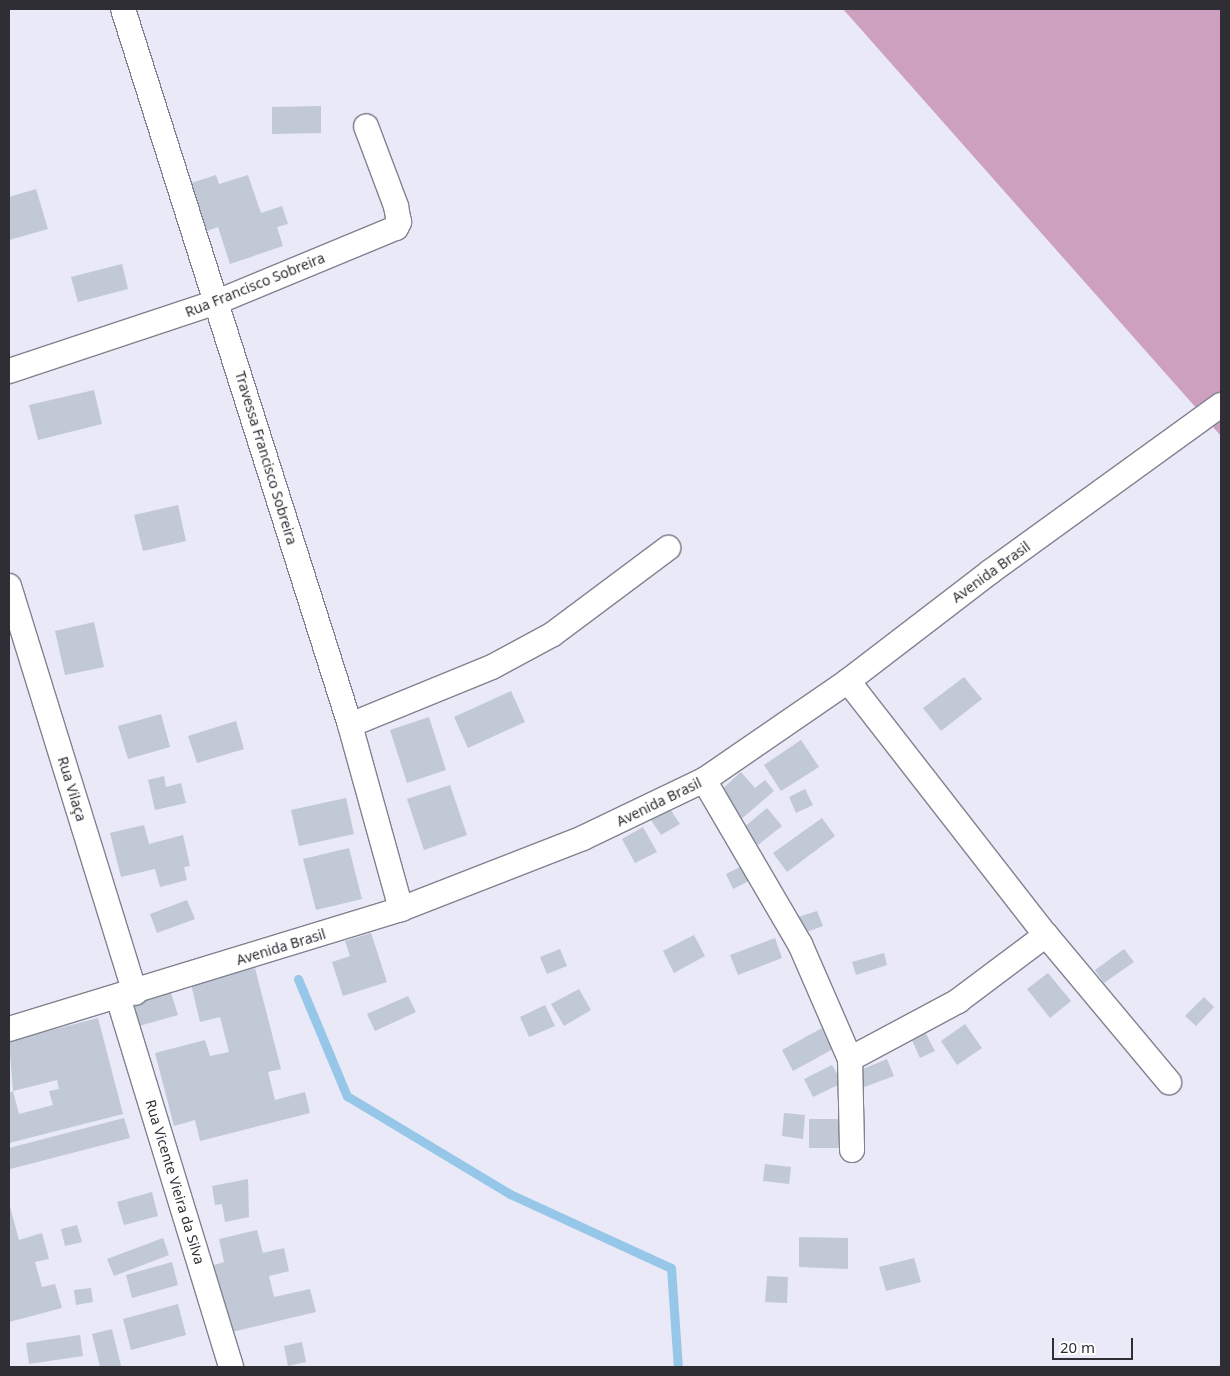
<!DOCTYPE html>
<html>
<head>
<meta charset="utf-8">
<style>
	body { margin:0 }
	#map { position:relative; width:1230px; height:1376px; overflow:hidden; background:#e9e9f8; font-family:"Noto Sans",sans-serif }
	div>[style] { position:absolute }
	.forest>* { inset:0; background:#cea0c0 }
	.stream>* { height:9px; margin:-4.5px; padding:0 4.5px; transform-origin:4.5px; border-radius:4.5px; background:#96c6e8 }
	.building>* { inset:0; background:#c1c8d6 }
	.roads { filter:drop-shadow(1px 0 #82818f) drop-shadow(-1px 0 #82818f) drop-shadow(0 1px #82818f) drop-shadow(0 -1px #82818f) }
	.street>* { height:24px; margin:-12px; padding:0 12px; transform-origin:12px; border-radius:12px; background:#fff }
	span { translate:-50% -50%; white-space:nowrap; text-align:center; line-height:1.15; -webkit-text-stroke:4px #fff; paint-order:stroke }
	.street-label { font-size:14px; color:#2f2e34 }
	.frame { position:absolute; inset:0; border:10px solid #2f2e34; pointer-events:none }
	.scale { position:absolute; left:1052px; top:1338px; width:81px; height:22px; box-sizing:border-box; border:2px solid #2f2e34; border-top:0; padding-left:6px; font-size:15px; line-height:18px; white-space:nowrap; color:#2f2e34; -webkit-text-stroke:4px #fff; paint-order:stroke }
</style>
</head>
<body>
<div id="map">
	<div class="forest">
		<div style="clip-path:polygon(843px 9px,1221px 9px,1221px 436px)"></div>
	</div>
	<div class="stream">
		<div style="left:298px;top:979px;width:127px;rotate:67.3deg"></div>
		<div style="left:347px;top:1096px;width:190px;rotate:31deg"></div>
		<div style="left:510px;top:1194px;width:177px;rotate:24.7deg"></div>
		<div style="left:671px;top:1268px;width:99px;rotate:86deg"></div>
	</div>
	<div class="building">
		<div style="clip-path:polygon(321px 106px,321px 133px,272px 134px,272px 107px)"></div>
		<div style="clip-path:polygon(216px 175px,219px 184px,248px 175px,261px 213px,282px 206px,288px 224px,277px 227px,283px 246px,230px 264px,218px 227px,204px 232px,188px 184px)"></div>
		<div style="clip-path:polygon(36px 189px,48px 229px,9px 240px,9px 197px)"></div>
		<div style="clip-path:polygon(122px 264px,128px 289px,78px 302px,71px 277px)"></div>
		<div style="clip-path:polygon(94px 390px,102px 424px,38px 440px,29px 405px)"></div>
		<div style="clip-path:polygon(178px 505px,186px 541px,143px 551px,134px 515px)"></div>
		<div style="clip-path:polygon(94px 622px,104px 667px,65px 675px,55px 631px)"></div>
		<div style="clip-path:polygon(964px 677px,982px 699px,941px 731px,923px 708px)"></div>
		<div style="clip-path:polygon(511px 691px,525px 722px,468px 748px,454px 717px)"></div>
		<div style="clip-path:polygon(161px 714px,170px 747px,128px 759px,118px 726px)"></div>
		<div style="clip-path:polygon(429px 717px,446px 770px,407px 783px,390px 730px)"></div>
		<div style="clip-path:polygon(236px 721px,244px 749px,197px 763px,188px 736px)"></div>
		<div style="clip-path:polygon(801px 740px,819px 767px,781px 791px,764px 765px)"></div>
		<div style="clip-path:polygon(741px 772px,755px 788px,765px 780px,774px 791px,739px 821px,730px 811px,734px 807px,720px 791px)"></div>
		<div style="clip-path:polygon(164px 776px,166px 787px,181px 783px,186px 803px,155px 810px,148px 780px)"></div>
		<div style="clip-path:polygon(450px 785px,467px 835px,424px 850px,407px 799px)"></div>
		<div style="clip-path:polygon(805px 789px,813px 805px,796px 813px,789px 797px)"></div>
		<div style="clip-path:polygon(346px 798px,354px 834px,299px 846px,291px 810px)"></div>
		<div style="clip-path:polygon(767px 808px,782px 826px,758px 845px,743px 828px)"></div>
		<div style="clip-path:polygon(670px 809px,680px 824px,661px 835px,651px 820px)"></div>
		<div style="clip-path:polygon(822px 818px,835px 836px,787px 872px,773px 853px)"></div>
		<div style="clip-path:polygon(144px 825px,149px 844px,183px 835px,190px 866px,184px 867px,187px 880px,160px 887px,155px 869px,121px 877px,110px 833px)"></div>
		<div style="clip-path:polygon(643px 827px,657px 852px,635px 863px,622px 839px)"></div>
		<div style="clip-path:polygon(349px 848px,362px 899px,316px 910px,303px 859px)"></div>
		<div style="clip-path:polygon(742px 866px,749px 881px,733px 889px,726px 874px)"></div>
		<div style="clip-path:polygon(187px 900px,195px 919px,157px 933px,150px 914px)"></div>
		<div style="clip-path:polygon(817px 911px,823px 926px,804px 933px,798px 917px)"></div>
		<div style="clip-path:polygon(371px 933px,387px 982px,343px 996px,332px 962px,350px 956px,345px 941px)"></div>
		<div style="clip-path:polygon(694px 935px,705px 956px,674px 973px,663px 951px)"></div>
		<div style="clip-path:polygon(775px 938px,782px 958px,738px 975px,730px 955px)"></div>
		<div style="clip-path:polygon(560px 949px,567px 966px,547px 974px,540px 957px)"></div>
		<div style="clip-path:polygon(1124px 949px,1134px 962px,1104px 983px,1095px 970px)"></div>
		<div style="clip-path:polygon(884px 953px,887px 965px,856px 975px,852px 962px)"></div>
		<div style="clip-path:polygon(255px 968px,281px 1069px,268px 1072px,275px 1100px,305px 1092px,310px 1113px,200px 1141px,195px 1120px,174px 1126px,155px 1053px,205px 1040px,210px 1056px,229px 1052px,220px 1017px,200px 1022px,191px 984px)"></div>
		<div style="clip-path:polygon(1048px 973px,1071px 1001px,1050px 1018px,1027px 989px)"></div>
		<div style="clip-path:polygon(579px 989px,591px 1010px,564px 1026px,551px 1004px)"></div>
		<div style="clip-path:polygon(170px 990px,178px 1015px,139px 1026px,131px 1001px)"></div>
		<div style="clip-path:polygon(408px 996px,416px 1012px,375px 1031px,367px 1014px)"></div>
		<div style="clip-path:polygon(1204px 997px,1214px 1007px,1196px 1026px,1185px 1016px)"></div>
		<div style="clip-path:polygon(545px 1005px,555px 1026px,529px 1037px,520px 1017px)"></div>
		<div style="clip-path:polygon(evenodd,98px 1018px,123px 1114px,9px 1143px,9px 1093px,13px 1091px,9px 1041px,98px 1018px,57px 1080px,59px 1089px,49px 1091px,53px 1105px,19px 1114px,13px 1091px,57px 1080px)"></div>
		<div style="clip-path:polygon(965px 1024px,982px 1048px,957px 1065px,941px 1041px)"></div>
		<div style="clip-path:polygon(822px 1028px,833px 1049px,793px 1071px,782px 1050px)"></div>
		<div style="clip-path:polygon(925px 1032px,935px 1051px,920px 1058px,911px 1038px)"></div>
		<div style="clip-path:polygon(887px 1059px,894px 1076px,864px 1087px,858px 1071px)"></div>
		<div style="clip-path:polygon(832px 1065px,842px 1083px,813px 1097px,804px 1079px)"></div>
		<div style="clip-path:polygon(784px 1113px,805px 1115px,803px 1139px,782px 1136px)"></div>
		<div style="clip-path:polygon(124px 1118px,130px 1138px,10px 1169px,9px 1148px)"></div>
		<div style="clip-path:polygon(809px 1119px,841px 1119px,841px 1148px,809px 1148px)"></div>
		<div style="clip-path:polygon(765px 1164px,791px 1167px,789px 1184px,763px 1181px)"></div>
		<div style="clip-path:polygon(248px 1179px,249px 1217px,225px 1222px,222px 1204px,215px 1205px,212px 1186px)"></div>
		<div style="clip-path:polygon(152px 1192px,158px 1216px,124px 1225px,117px 1202px)"></div>
		<div style="clip-path:polygon(9px 1203px,19px 1240px,42px 1233px,49px 1259px,35px 1262px,42px 1287px,55px 1284px,62px 1308px,9px 1322px)"></div>
		<div style="clip-path:polygon(77px 1225px,82px 1242px,65px 1246px,61px 1229px)"></div>
		<div style="clip-path:polygon(257px 1230px,263px 1253px,284px 1248px,289px 1271px,269px 1276px,274px 1297px,310px 1289px,316px 1312px,228px 1333px,211px 1266px,224px 1262px,219px 1239px)"></div>
		<div style="clip-path:polygon(799px 1237px,848px 1238px,848px 1269px,799px 1267px)"></div>
		<div style="clip-path:polygon(163px 1238px,169px 1255px,114px 1276px,107px 1259px)"></div>
		<div style="clip-path:polygon(914px 1258px,921px 1282px,886px 1291px,879px 1267px)"></div>
		<div style="clip-path:polygon(172px 1262px,178px 1285px,132px 1298px,126px 1275px)"></div>
		<div style="clip-path:polygon(767px 1276px,788px 1277px,787px 1303px,765px 1302px)"></div>
		<div style="clip-path:polygon(91px 1288px,93px 1302px,76px 1305px,74px 1290px)"></div>
		<div style="clip-path:polygon(178px 1304px,186px 1335px,131px 1350px,123px 1319px)"></div>
		<div style="clip-path:polygon(112px 1329px,121px 1366px,100px 1367px,92px 1334px)"></div>
		<div style="clip-path:polygon(80px 1335px,83px 1356px,29px 1364px,26px 1343px)"></div>
		<div style="clip-path:polygon(302px 1342px,306px 1362px,288px 1366px,284px 1346px)"></div>
	</div>
	<div class="roads">
		<div class="street">
			<div style="left:123px;top:9px;width:751px;rotate:72.41deg"></div>
			<div style="left:350px;top:725px;width:191px;rotate:74.5deg"></div>
			<div style="left:9px;top:371px;width:219px;rotate:-18.4deg"></div>
			<div style="left:217px;top:302px;width:194px;rotate:-22.5deg"></div>
			<div style="left:396px;top:228px;width:7px;rotate:-63deg"></div>
			<div style="left:399px;top:222px;width:16px;rotate:-101deg"></div>
			<div style="left:396px;top:206px;width:85px;rotate:-110.6deg"></div>
			<div style="left:9px;top:586px;width:426px;rotate:72.8deg"></div>
			<div style="left:848px;top:681px;width:322px;rotate:52.1deg"></div>
			<div style="left:1046px;top:935px;width:192px;rotate:50.1deg"></div>
			<div style="left:350px;top:725px;width:153px;rotate:-22.2deg"></div>
			<div style="left:492px;top:667px;width:69px;rotate:-28.4deg"></div>
			<div style="left:553px;top:634px;width:144px;rotate:-36.8deg"></div>
			<div style="left:704px;top:780px;width:190px;rotate:59.7deg"></div>
			<div style="left:800px;top:944px;width:125px;rotate:66.5deg"></div>
			<div style="left:850px;top:1059px;width:91px;rotate:88.7deg"></div>
			<div style="left:118px;top:997px;width:387px;rotate:73deg"></div>
			<div style="left:9px;top:1029px;width:410px;rotate:-17deg"></div>
			<div style="left:401px;top:909px;width:195px;rotate:-21.3deg"></div>
			<div style="left:583px;top:838px;width:134px;rotate:-25.6deg"></div>
			<div style="left:704px;top:780px;width:175px;rotate:-34.5deg"></div>
			<div style="left:848px;top:681px;width:179px;rotate:-37.5deg"></div>
			<div style="left:990px;top:572px;width:285px;rotate:-35.9deg"></div>
			<div style="left:850px;top:1059px;width:123px;rotate:-28.2deg"></div>
			<div style="left:958px;top:1001px;width:110px;rotate:-36.9deg"></div>
		</div>
	</div>
	<div class="street-label">
		<span style="left:255px;top:285px;rotate:-22deg">Rua Francisco Sobreira</span>
		<span style="left:266px;top:458px;rotate:73deg">Travessa Francisco Sobreira</span>
		<span style="left:991px;top:572px;rotate:-36deg">Avenida Brasil</span>
		<span style="left:72px;top:789px;rotate:73deg">Rua Vilaça</span>
		<span style="left:659px;top:802px;rotate:-26deg">Avenida Brasil</span>
		<span style="left:281px;top:947px;rotate:-17deg">Avenida Brasil</span>
		<span style="left:175px;top:1182px;rotate:73deg">Rua Vicente Vieira da Silva</span>
	</div>
	<div class="frame"></div>
	<div class="scale">20 m</div>
</div>
</body>
</html>
